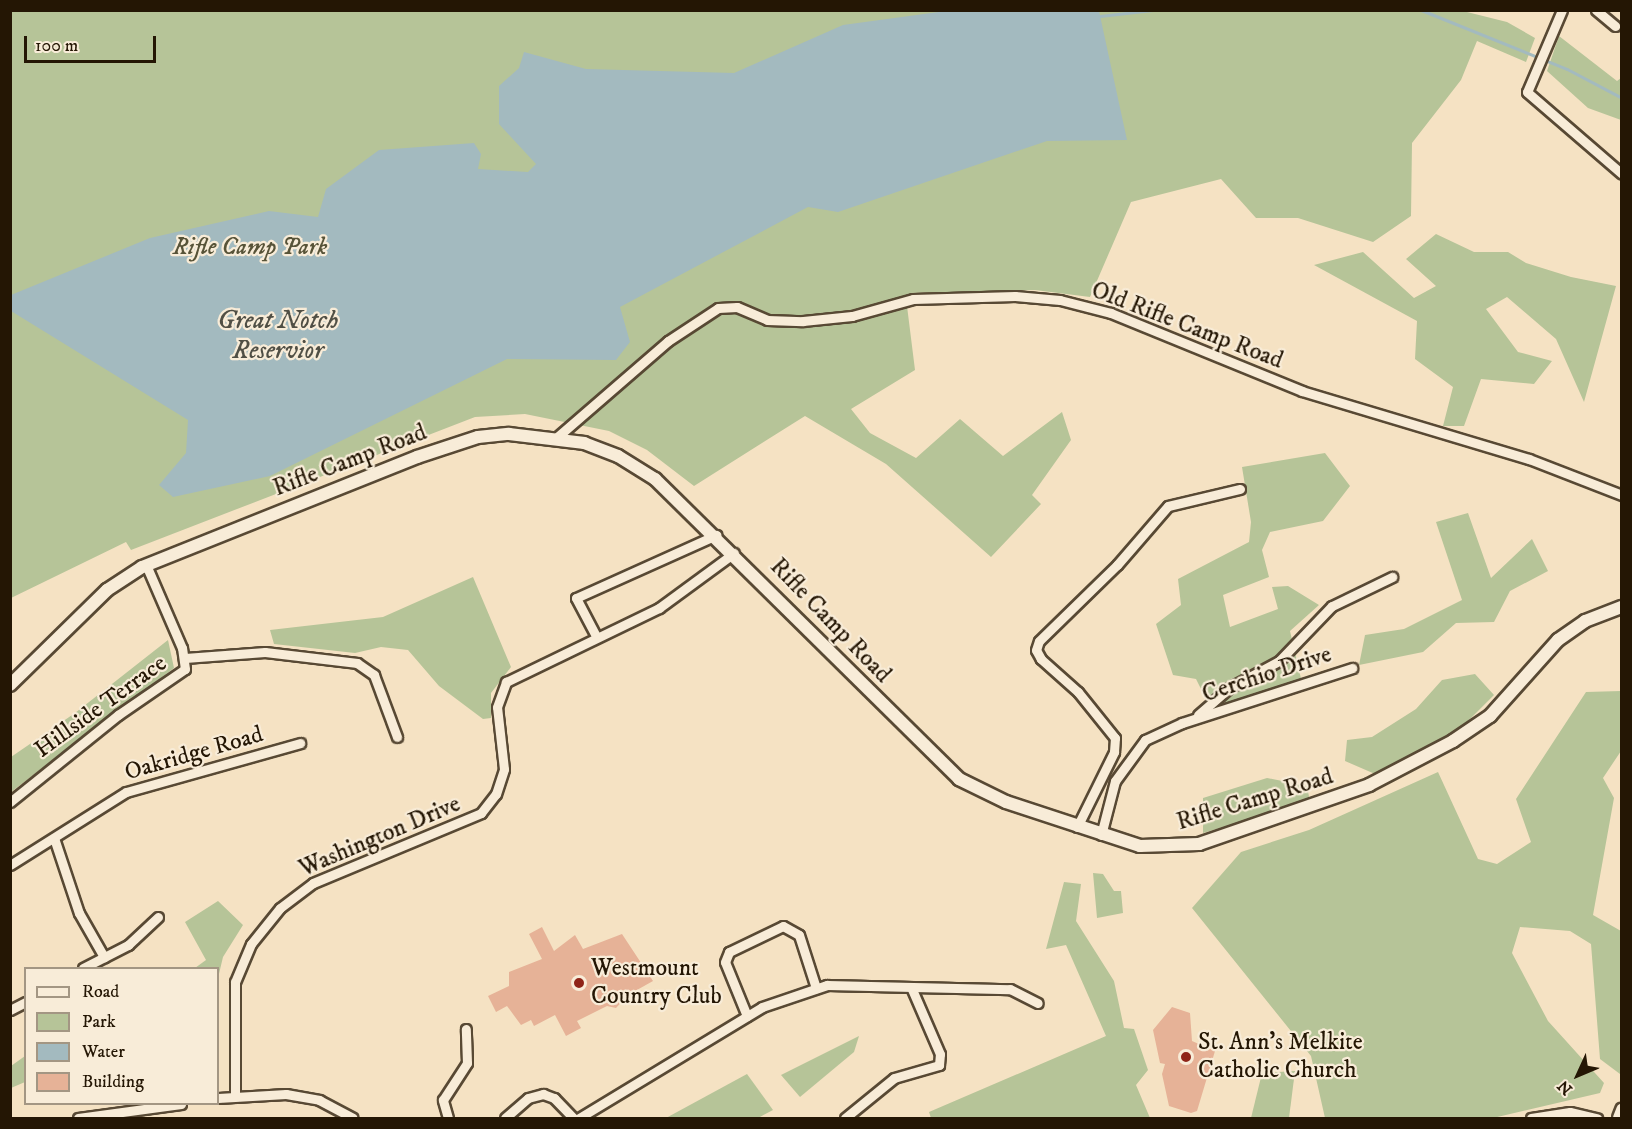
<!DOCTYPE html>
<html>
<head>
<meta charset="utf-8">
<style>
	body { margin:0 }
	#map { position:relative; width:1632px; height:1129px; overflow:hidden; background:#f5e2c3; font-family:"IM FELL DW Pica",serif }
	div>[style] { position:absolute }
	.green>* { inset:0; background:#b6c498 }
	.water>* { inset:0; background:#a3babf }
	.stream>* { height:3px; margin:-1.5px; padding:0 1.5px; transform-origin:1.5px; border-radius:1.5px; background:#a3babf }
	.building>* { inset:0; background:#e6b297 }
	.roads { filter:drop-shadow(2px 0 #584934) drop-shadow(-2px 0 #584934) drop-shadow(0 2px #584934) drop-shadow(0 -2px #584934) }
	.minor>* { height:9px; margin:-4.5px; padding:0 4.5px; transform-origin:4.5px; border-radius:4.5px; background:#f8ecd8 }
	.tertiary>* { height:12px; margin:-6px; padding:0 6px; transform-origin:6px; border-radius:6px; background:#f8ecd8 }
	.dots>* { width:16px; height:16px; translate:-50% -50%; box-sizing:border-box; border:3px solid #f8ecd8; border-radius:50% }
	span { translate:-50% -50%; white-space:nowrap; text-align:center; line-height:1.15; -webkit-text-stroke:4.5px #f8ecd8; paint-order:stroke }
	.park-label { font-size:24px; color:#575338; font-style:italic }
	.street-label { font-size:24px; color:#241604 }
	.poi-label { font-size:24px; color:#241604 }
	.left { translate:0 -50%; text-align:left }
	.water-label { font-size:26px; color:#504f45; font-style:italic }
	.frame { position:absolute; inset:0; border:12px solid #241604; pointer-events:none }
	.legend { position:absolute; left:24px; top:967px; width:195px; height:138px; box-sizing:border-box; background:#f8ecd8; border:2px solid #a39683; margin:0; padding:8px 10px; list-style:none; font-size:18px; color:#241604 }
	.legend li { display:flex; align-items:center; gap:12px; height:30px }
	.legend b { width:30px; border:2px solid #a39683 }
	.north { position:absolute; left:1548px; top:1045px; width:60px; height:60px; -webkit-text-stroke:4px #f8ecd8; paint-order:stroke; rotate:226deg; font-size:16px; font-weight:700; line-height:24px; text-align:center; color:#241604 }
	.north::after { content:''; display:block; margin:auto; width:21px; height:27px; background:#241604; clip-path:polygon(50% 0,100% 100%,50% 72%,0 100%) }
	.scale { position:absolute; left:24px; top:36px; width:132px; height:27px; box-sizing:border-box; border:3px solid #241604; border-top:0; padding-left:8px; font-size:18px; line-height:21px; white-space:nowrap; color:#241604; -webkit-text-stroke:4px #f8ecd8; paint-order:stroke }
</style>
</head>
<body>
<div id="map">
	<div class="green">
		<div style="clip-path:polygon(1459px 10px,1507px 22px,1535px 38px,1526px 62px,1477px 41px,1461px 80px,1412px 143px,1411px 216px,1373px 242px,1298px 218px,1256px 218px,1221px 179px,1131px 202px,1090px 297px,1035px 290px,910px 293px,907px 306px,915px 370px,851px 409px,870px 433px,916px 458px,960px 419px,1003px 456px,1062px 412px,1071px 440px,1032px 495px,1041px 504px,991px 557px,886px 464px,805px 416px,694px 486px,647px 450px,609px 431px,525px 414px,475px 417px,131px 550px,126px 542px,11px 598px,10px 11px)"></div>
		<div style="clip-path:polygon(1559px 36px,1617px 81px,1621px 78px,1621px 120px,1588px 108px,1547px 71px)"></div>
		<div style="clip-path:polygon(1436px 234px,1474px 252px,1508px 252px,1526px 263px,1571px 277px,1616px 286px,1584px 402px,1556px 339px,1507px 297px,1486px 309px,1518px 352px,1552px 361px,1534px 384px,1481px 379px,1464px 426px,1443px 426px,1453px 387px,1415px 359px,1417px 321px,1314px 265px,1363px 252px,1414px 298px,1436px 286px,1406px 259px)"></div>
		<div style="clip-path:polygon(1325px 453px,1350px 486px,1323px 521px,1270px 532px,1262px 550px,1269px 577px,1223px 595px,1230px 627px,1278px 609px,1272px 587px,1288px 586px,1319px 605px,1290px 631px,1302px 683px,1211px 709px,1196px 679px,1173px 675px,1156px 624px,1181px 605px,1178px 579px,1249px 542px,1251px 522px,1242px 467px)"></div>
		<div style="clip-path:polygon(1468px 513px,1491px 578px,1532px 539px,1548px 571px,1510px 591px,1494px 622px,1456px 623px,1423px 652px,1359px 665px,1365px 635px,1404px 629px,1462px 600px,1436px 522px)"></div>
		<div style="clip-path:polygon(473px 577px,511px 667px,491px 693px,491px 718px,483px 719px,439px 686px,408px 650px,381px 647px,355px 653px,274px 644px,270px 630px,383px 617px)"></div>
		<div style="clip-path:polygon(168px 640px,174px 668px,11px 792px,11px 757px,75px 713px)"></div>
		<div style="clip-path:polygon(1475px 674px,1494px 695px,1458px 731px,1375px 774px,1345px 761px,1347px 740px,1372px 737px,1416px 709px,1442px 680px)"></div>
		<div style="clip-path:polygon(1621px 691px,1621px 751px,1603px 778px,1614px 798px,1593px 915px,1621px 931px,1620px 1074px,1600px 1059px,1591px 944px,1570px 931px,1520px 927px,1512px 953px,1548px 1021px,1604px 1083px,1600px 1093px,1493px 1118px,1325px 1118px,1311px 1056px,1192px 908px,1241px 852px,1309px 830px,1438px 772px,1478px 859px,1497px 864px,1531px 842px,1516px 799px,1586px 692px)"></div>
		<div style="clip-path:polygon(1267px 778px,1307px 786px,1310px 802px,1203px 833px,1203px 798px)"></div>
		<div style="clip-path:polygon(1093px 873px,1103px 874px,1114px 891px,1121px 891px,1123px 913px,1097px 918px)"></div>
		<div style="clip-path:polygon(1064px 882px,1081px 884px,1076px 921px,1114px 981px,1124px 1028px,1134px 1029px,1148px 1070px,1136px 1085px,1150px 1118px,931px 1118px,929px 1112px,1106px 1036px,1066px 945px,1046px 949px)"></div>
		<div style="clip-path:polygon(218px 901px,243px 925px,223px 957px,218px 978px,218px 968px,195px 968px,206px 960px,185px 922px)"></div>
		<div style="clip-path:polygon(859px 1036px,854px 1052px,800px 1097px,781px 1075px)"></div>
		<div style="clip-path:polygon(25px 1056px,25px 1082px,11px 1088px,11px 1066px)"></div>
		<div style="clip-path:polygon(1295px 1071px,1289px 1118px,1251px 1118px,1262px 1073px)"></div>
		<div style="clip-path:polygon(747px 1074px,773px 1110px,758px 1118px,666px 1118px)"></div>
	</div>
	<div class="water">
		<div style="clip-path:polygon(946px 11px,1099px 11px,1127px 140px,1047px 141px,838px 212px,808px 207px,620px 307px,630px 342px,616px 360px,507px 359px,270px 476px,173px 497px,159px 485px,186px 453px,188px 420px,11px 311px,11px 295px,150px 238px,269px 211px,318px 217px,326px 189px,379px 150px,474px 143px,481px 154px,478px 169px,528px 172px,536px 164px,499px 124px,499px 86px,519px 68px,524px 52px,586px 69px,734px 73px,843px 25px)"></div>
	</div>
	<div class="stream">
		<div style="left:1421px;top:10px;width:157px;rotate:22deg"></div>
		<div style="left:1567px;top:69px;width:62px;rotate:27.8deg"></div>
		<div style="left:1100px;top:16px;width:53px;rotate:-6.5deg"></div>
	</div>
	<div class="building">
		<div style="clip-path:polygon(542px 927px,554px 951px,575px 935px,583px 949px,622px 934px,653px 981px,628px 995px,616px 1008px,607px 1006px,577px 1021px,581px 1028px,566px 1036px,555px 1015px,534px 1026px,531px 1020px,521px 1025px,507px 1006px,496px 1012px,488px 996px,509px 986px,509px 972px,542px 959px,529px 934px)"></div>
		<div style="clip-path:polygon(1172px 1007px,1190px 1013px,1192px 1041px,1215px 1051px,1197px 1111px,1191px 1113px,1169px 1106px,1162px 1074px,1165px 1064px,1160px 1063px,1153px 1030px)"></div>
	</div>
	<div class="roads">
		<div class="minor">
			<div style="left:1562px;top:10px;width:89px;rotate:113.1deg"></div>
			<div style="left:1527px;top:92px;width:125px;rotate:40.8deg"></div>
			<div style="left:1596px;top:10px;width:25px;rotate:40deg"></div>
			<div style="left:556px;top:438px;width:148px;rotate:-40.9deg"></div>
			<div style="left:668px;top:341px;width:60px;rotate:-33.4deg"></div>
			<div style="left:718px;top:308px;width:19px;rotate:-3deg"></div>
			<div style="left:737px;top:307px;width:33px;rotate:23deg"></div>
			<div style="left:767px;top:320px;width:36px;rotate:2deg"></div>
			<div style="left:803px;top:321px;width:49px;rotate:-5.8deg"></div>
			<div style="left:852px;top:316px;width:63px;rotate:-15.6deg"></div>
			<div style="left:913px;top:299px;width:102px;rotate:-1.7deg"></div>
			<div style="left:1015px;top:296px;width:45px;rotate:5.1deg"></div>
			<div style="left:1060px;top:300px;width:53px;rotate:14.3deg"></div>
			<div style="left:1111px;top:313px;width:206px;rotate:22.2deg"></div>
			<div style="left:1302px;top:391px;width:237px;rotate:16.7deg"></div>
			<div style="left:1529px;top:459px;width:100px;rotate:21.2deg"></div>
			<div style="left:596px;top:636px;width:43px;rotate:-117.8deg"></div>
			<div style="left:576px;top:598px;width:154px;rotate:-24.2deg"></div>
			<div style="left:185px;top:658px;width:80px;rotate:-4.3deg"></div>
			<div style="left:265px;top:652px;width:93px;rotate:6.8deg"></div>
			<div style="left:357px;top:663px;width:21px;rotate:35deg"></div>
			<div style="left:374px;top:675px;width:66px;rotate:69.6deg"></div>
			<div style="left:1198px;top:715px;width:41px;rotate:-41.1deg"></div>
			<div style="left:1229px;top:688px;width:57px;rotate:-28.4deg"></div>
			<div style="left:1279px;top:661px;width:76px;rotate:-46.1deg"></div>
			<div style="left:1332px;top:606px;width:67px;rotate:-25.8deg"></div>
			<div style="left:10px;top:802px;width:139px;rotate:-38.9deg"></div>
			<div style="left:118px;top:715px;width:81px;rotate:-34.5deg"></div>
			<div style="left:185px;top:669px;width:21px;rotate:-98deg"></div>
			<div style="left:182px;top:648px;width:90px;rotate:-113.4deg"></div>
			<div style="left:1077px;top:827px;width:84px;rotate:-63.7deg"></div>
			<div style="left:1114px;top:752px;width:14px;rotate:-86deg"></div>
			<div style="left:1115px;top:738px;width:59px;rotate:-128.8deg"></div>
			<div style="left:1078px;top:692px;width:50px;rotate:-138.3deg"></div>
			<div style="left:1041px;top:659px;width:10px;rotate:-119deg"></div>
			<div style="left:1036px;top:650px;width:9px;rotate:-72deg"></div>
			<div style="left:1039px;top:641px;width:109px;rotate:-44.3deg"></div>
			<div style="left:1117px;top:565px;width:78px;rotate:-49.2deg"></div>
			<div style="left:1168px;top:506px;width:74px;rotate:-13.3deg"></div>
			<div style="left:1101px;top:835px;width:56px;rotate:-75.5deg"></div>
			<div style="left:1115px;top:781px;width:51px;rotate:-53.8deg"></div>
			<div style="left:1145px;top:740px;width:41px;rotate:-24.7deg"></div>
			<div style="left:1182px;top:723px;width:179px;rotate:-17.9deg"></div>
			<div style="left:54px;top:838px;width:79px;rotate:71.6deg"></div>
			<div style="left:79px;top:913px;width:51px;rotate:60.4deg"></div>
			<div style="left:10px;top:865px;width:137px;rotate:-32.2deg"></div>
			<div style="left:126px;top:792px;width:181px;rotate:-15.7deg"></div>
			<div style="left:83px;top:968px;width:51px;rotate:-27.1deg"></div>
			<div style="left:128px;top:945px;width:41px;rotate:-43deg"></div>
			<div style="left:10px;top:1010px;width:18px;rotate:-27deg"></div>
			<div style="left:747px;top:1016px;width:58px;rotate:-112.2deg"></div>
			<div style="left:725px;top:962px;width:11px;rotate:-68deg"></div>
			<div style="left:729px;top:952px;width:60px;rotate:-25.7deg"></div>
			<div style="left:783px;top:926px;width:18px;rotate:29deg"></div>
			<div style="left:799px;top:935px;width:56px;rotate:72.2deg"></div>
			<div style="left:235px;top:1096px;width:114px;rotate:-90deg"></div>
			<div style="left:235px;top:982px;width:41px;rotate:-67.2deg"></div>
			<div style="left:251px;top:944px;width:46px;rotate:-51.1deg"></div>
			<div style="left:280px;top:908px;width:41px;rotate:-37.1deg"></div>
			<div style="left:313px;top:883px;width:182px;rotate:-22.6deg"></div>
			<div style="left:481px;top:813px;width:24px;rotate:-52deg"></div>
			<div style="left:496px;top:794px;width:26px;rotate:-72deg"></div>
			<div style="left:504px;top:769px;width:62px;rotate:-96.4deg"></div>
			<div style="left:497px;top:707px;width:27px;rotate:-70deg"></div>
			<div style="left:506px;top:682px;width:170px;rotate:-25.8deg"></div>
			<div style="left:659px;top:608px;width:93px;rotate:-36.3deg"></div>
			<div style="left:218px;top:1098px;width:68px;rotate:-3.4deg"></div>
			<div style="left:286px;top:1094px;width:34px;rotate:10deg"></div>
			<div style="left:319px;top:1100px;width:38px;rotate:28deg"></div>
			<div style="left:78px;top:1118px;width:104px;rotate:-7.7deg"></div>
			<div style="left:448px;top:1118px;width:19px;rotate:-106deg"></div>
			<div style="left:443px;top:1100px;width:44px;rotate:-57deg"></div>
			<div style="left:467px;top:1063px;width:34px;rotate:-92deg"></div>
			<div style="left:505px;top:1118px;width:30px;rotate:-41deg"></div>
			<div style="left:528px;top:1098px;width:16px;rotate:-15deg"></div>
			<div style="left:543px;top:1094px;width:12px;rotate:20deg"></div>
			<div style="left:554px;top:1098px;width:28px;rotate:46deg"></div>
			<div style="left:579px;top:1118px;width:214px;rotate:-31.2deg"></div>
			<div style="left:762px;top:1007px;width:69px;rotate:-18.7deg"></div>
			<div style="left:827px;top:985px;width:183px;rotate:1.3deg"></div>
			<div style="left:1010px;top:989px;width:31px;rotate:27deg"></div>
			<div style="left:845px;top:1118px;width:63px;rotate:-39.2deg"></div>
			<div style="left:894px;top:1078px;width:47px;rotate:-16.1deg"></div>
			<div style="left:939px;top:1065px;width:11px;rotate:-85deg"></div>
			<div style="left:940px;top:1054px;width:73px;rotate:-113.4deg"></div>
			<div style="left:1531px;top:1118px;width:39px;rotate:-9deg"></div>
			<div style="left:1570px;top:1112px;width:28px;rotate:13deg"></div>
		</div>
		<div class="tertiary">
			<div style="left:10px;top:685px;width:136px;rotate:-44.4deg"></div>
			<div style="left:107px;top:590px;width:42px;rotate:-33.3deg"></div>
			<div style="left:142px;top:567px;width:296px;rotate:-21.8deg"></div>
			<div style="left:417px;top:457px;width:64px;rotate:-18.2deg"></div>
			<div style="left:478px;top:437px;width:31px;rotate:-6deg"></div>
			<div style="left:509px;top:434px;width:76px;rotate:6.8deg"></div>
			<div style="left:584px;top:443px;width:36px;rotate:21deg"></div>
			<div style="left:618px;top:456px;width:44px;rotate:31.9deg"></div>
			<div style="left:655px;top:479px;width:427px;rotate:44.6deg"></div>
			<div style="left:959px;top:779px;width:52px;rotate:26.1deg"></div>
			<div style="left:1006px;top:802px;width:141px;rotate:18.2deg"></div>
			<div style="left:1140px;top:846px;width:59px;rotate:-1.9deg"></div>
			<div style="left:1199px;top:844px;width:180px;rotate:-19.1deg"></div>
			<div style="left:1369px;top:785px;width:95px;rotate:-27.6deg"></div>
			<div style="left:1453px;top:741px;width:45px;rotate:-34deg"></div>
			<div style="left:1490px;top:716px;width:102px;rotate:-48.2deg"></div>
			<div style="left:1558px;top:640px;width:33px;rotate:-35deg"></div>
			<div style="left:1585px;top:621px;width:40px;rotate:-21deg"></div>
			<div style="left:1619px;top:1118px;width:9px;rotate:-69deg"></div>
		</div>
	</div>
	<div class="dots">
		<div style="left:579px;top:983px;background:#8f2418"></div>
		<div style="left:1186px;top:1057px;background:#8f2418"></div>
	</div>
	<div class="park-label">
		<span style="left:250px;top:248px">Rifle Camp Park</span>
	</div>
	<div class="street-label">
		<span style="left:1187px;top:326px;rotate:21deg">Old Rifle Camp Road</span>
		<span style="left:350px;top:461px;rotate:-21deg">Rifle Camp Road</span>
		<span style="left:830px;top:621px;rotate:46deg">Rifle Camp Road</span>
		<span style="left:1267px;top:675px;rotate:-18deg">Cerchio Drive</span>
		<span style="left:101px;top:707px;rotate:-36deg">Hillside Terrace</span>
		<span style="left:194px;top:754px;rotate:-16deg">Oakridge Road</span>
		<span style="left:1255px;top:800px;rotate:-17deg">Rifle Camp Road</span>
		<span style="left:380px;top:837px;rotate:-23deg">Washington Drive</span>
	</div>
	<div class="poi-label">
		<span class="left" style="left:591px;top:983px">Westmount<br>Country Club</span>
		<span class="left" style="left:1198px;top:1057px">St. Ann's Melkite<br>Catholic Church</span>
	</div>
	<div class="water-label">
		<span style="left:278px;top:336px">Great Notch<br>Reservior</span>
	</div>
	<div class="frame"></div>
	<ul class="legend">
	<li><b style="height:8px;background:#f8ecd8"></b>Road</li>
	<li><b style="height:16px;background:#b6c498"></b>Park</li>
	<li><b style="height:16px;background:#a3babf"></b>Water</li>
	<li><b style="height:16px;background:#e6b297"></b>Building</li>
	</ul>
	<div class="north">N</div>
	<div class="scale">100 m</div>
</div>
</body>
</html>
